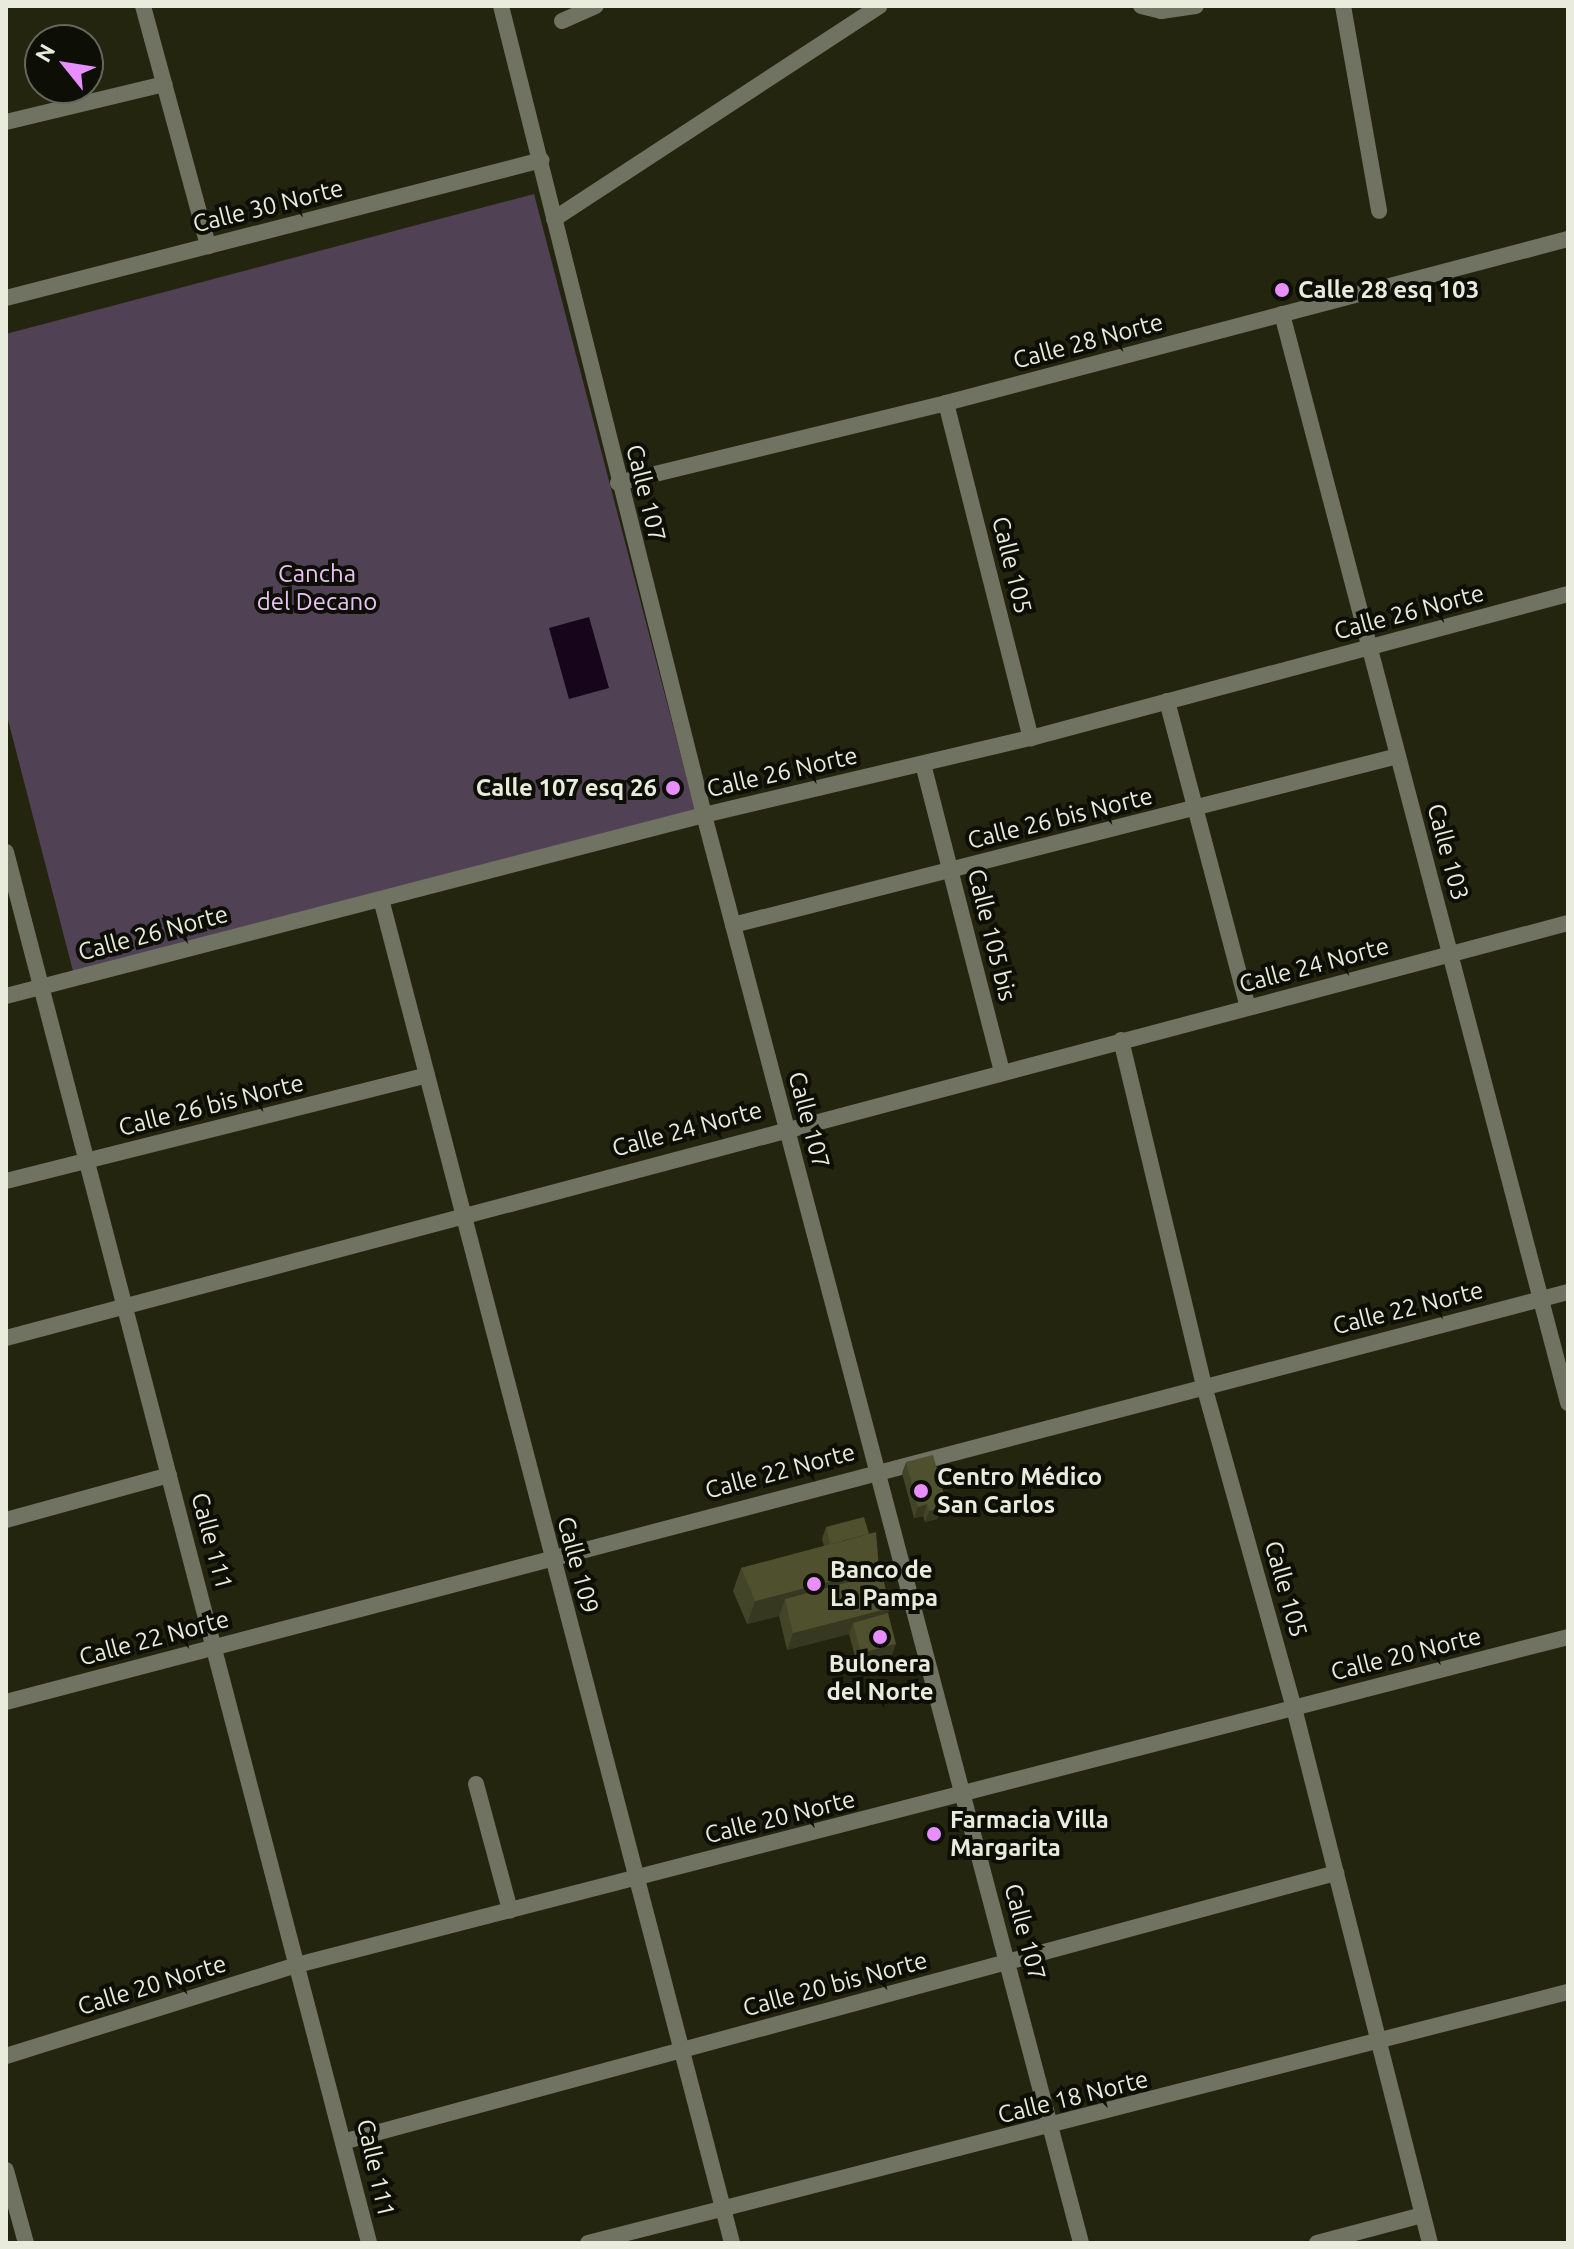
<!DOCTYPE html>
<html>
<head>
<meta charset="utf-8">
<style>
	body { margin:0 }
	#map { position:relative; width:1574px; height:2249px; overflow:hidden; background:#24250e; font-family:Ubuntu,sans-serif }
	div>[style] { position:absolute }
	.green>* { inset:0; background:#514155 }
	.water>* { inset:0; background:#16051b }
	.minor>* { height:16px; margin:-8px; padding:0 8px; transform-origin:8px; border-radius:8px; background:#707262 }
	.tertiary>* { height:16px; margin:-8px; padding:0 8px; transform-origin:8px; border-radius:8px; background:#707262 }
	.wall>* { inset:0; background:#434528 }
	.shaded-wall>* { inset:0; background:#373820 }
	.building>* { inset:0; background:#4e502e }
	.dots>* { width:22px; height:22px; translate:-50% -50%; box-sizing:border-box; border:4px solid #0d0e05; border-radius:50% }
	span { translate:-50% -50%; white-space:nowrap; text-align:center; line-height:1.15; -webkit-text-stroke:8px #0d0e05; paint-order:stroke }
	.street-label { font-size:24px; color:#e9ebdc }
	.poi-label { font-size:24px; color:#e9ebdc; font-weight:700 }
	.left { translate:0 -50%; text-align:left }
	.right { translate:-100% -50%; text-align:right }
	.park-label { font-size:24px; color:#ebc2f5 }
	.frame { position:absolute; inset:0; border:8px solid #e9ebdc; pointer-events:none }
	.north { position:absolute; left:24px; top:24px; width:80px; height:80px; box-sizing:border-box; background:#0d0e05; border:2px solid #65665b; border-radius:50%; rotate:300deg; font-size:22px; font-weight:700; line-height:32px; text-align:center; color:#e9ebdc }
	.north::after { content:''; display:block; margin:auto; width:28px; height:36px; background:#e88eff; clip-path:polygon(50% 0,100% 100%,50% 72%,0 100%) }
</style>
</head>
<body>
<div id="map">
	<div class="green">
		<div style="clip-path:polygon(534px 194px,695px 810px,74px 975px,6px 712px,6px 334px)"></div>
	</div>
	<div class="water">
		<div style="clip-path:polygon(589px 617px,609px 688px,569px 699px,549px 628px)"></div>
	</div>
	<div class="minor">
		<div style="left:143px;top:6px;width:249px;rotate:74.8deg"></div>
		<div style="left:1141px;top:6px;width:21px;rotate:14deg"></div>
		<div style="left:1161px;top:11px;width:35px;rotate:-8deg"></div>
		<div style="left:1343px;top:6px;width:208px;rotate:80deg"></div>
		<div style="left:562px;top:21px;width:37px;rotate:-24deg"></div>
		<div style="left:6px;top:122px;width:163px;rotate:-13.5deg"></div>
		<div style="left:554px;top:219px;width:389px;rotate:-33.2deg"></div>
		<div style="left:6px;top:298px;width:553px;rotate:-14.44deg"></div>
		<div style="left:1282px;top:314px;width:1126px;rotate:75.28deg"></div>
		<div style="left:946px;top:403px;width:346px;rotate:75.8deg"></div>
		<div style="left:618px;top:483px;width:338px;rotate:-13.7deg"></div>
		<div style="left:946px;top:403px;width:643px;rotate:-14.77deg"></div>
		<div style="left:1167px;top:701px;width:317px;rotate:75.2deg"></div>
		<div style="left:923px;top:764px;width:317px;rotate:75.6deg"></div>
		<div style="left:6px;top:852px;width:1438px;rotate:75.37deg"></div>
		<div style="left:381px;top:899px;width:1389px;rotate:75.36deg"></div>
		<div style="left:733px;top:925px;width:686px;rotate:-14.26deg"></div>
		<div style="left:6px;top:996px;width:721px;rotate:-14.54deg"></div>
		<div style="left:704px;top:815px;width:336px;rotate:-13.3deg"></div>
		<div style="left:1031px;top:738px;width:556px;rotate:-15.01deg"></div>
		<div style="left:1121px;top:1040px;width:356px;rotate:76.5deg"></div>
		<div style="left:1204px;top:1386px;width:334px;rotate:74.4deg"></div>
		<div style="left:1294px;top:1708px;width:552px;rotate:75.74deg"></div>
		<div style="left:6px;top:1181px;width:434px;rotate:-14.1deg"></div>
		<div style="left:6px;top:1520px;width:169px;rotate:-15.4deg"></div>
		<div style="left:6px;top:1702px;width:1615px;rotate:-14.71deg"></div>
		<div style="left:476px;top:1784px;width:131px;rotate:74.9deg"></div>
		<div style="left:6px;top:2056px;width:305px;rotate:-17.4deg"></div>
		<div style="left:297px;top:1965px;width:1313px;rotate:-14.47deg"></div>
		<div style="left:346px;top:2141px;width:1026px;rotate:-15.15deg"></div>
		<div style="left:6px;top:2170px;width:76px;rotate:74.7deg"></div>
		<div style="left:588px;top:2243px;width:1012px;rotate:-14.37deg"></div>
		<div style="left:1317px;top:2243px;width:109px;rotate:-14.9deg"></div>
	</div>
	<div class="tertiary">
		<div style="left:501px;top:6px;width:834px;rotate:75.91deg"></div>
		<div style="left:704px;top:815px;width:1477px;rotate:75.21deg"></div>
		<div style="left:6px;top:1338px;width:1616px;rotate:-14.88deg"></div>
	</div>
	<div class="wall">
		<div style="clip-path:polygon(906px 1462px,945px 1498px,937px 1519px,925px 1522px,923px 1516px,914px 1518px,902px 1473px)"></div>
		<div style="clip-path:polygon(826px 1527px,877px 1574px,888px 1613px,892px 1655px,857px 1664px,849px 1634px,787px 1650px,779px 1616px,747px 1624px,733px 1591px,741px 1568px,824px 1546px,822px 1539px)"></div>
	</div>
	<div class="shaded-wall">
		<div style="clip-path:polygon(945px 1498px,937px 1519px,925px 1522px,929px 1511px,939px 1499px)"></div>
		<div style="clip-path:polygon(927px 1504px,923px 1516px,914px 1518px,918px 1507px)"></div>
		<div style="clip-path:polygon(879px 1569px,871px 1591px,785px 1599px,779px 1616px,747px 1624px,755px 1601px)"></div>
		<div style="clip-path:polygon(890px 1608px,884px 1625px,853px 1623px,849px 1634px,787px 1650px,793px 1633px)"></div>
		<div style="clip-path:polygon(896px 1644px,892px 1655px,857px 1664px,861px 1653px)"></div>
	</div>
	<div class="building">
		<div style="clip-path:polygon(933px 1455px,945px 1498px,939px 1499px,941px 1507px,929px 1511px,927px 1504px,918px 1507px,906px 1462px)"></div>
		<div style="clip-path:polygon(864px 1517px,869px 1534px,830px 1544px,826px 1527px)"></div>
		<div style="clip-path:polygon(876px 1532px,879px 1569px,755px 1601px,741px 1568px)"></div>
		<div style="clip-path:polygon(882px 1573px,890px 1608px,793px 1633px,785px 1599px)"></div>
		<div style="clip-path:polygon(888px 1613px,896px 1644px,861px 1653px,853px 1623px)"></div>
	</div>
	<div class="dots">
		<div style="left:1282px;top:290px;background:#e88eff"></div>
		<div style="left:673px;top:788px;background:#e88eff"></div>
		<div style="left:921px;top:1491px;background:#e88eff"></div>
		<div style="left:814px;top:1584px;background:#e88eff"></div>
		<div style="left:880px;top:1637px;background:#e88eff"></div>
		<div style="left:934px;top:1834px;background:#e88eff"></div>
	</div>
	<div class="street-label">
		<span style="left:268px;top:206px;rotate:-14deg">Calle 30 Norte</span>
		<span style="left:1088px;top:341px;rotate:-15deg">Calle 28 Norte</span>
		<span style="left:646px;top:493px;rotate:76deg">Calle 107</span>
		<span style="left:1012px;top:565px;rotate:76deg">Calle 105</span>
		<span style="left:1409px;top:612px;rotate:-15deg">Calle 26 Norte</span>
		<span style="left:782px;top:772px;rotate:-13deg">Calle 26 Norte</span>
		<span style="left:1060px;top:818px;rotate:-14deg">Calle 26 bis Norte</span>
		<span style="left:1448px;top:852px;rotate:75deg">Calle 103</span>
		<span style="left:153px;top:933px;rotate:-15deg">Calle 26 Norte</span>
		<span style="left:992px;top:935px;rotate:76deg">Calle 105 bis</span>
		<span style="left:1314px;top:965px;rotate:-15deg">Calle 24 Norte</span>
		<span style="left:211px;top:1105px;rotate:-14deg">Calle 26 bis Norte</span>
		<span style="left:809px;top:1120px;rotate:75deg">Calle 107</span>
		<span style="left:687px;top:1129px;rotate:-15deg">Calle 24 Norte</span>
		<span style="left:1408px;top:1308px;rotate:-14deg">Calle 22 Norte</span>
		<span style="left:780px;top:1471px;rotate:-15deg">Calle 22 Norte</span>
		<span style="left:212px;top:1541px;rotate:75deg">Calle 111</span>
		<span style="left:578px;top:1565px;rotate:75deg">Calle 109</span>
		<span style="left:1286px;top:1589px;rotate:74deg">Calle 105</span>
		<span style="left:154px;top:1638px;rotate:-15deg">Calle 22 Norte</span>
		<span style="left:1406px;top:1654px;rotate:-14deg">Calle 20 Norte</span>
		<span style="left:780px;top:1817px;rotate:-14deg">Calle 20 Norte</span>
		<span style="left:1025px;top:1932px;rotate:75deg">Calle 107</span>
		<span style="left:835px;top:1984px;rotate:-15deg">Calle 20 bis Norte</span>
		<span style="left:152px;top:1985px;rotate:-17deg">Calle 20 Norte</span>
		<span style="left:1073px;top:2097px;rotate:-14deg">Calle 18 Norte</span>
		<span style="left:376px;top:2168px;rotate:77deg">Calle 111</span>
	</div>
	<div class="poi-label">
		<span class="left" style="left:1298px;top:290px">Calle 28 esq 103</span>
		<span class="right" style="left:657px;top:788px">Calle 107 esq 26</span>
		<span class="left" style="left:937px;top:1491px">Centro Médico<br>San Carlos</span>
		<span class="left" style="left:830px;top:1584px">Banco de<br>La Pampa</span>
		<span style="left:880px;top:1678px">Bulonera<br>del Norte</span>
		<span class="left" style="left:950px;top:1834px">Farmacia Villa<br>Margarita</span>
	</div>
	<div class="park-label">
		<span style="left:317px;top:588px">Cancha<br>del Decano</span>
	</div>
	<div class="frame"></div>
	<div class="north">N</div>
</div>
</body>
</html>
